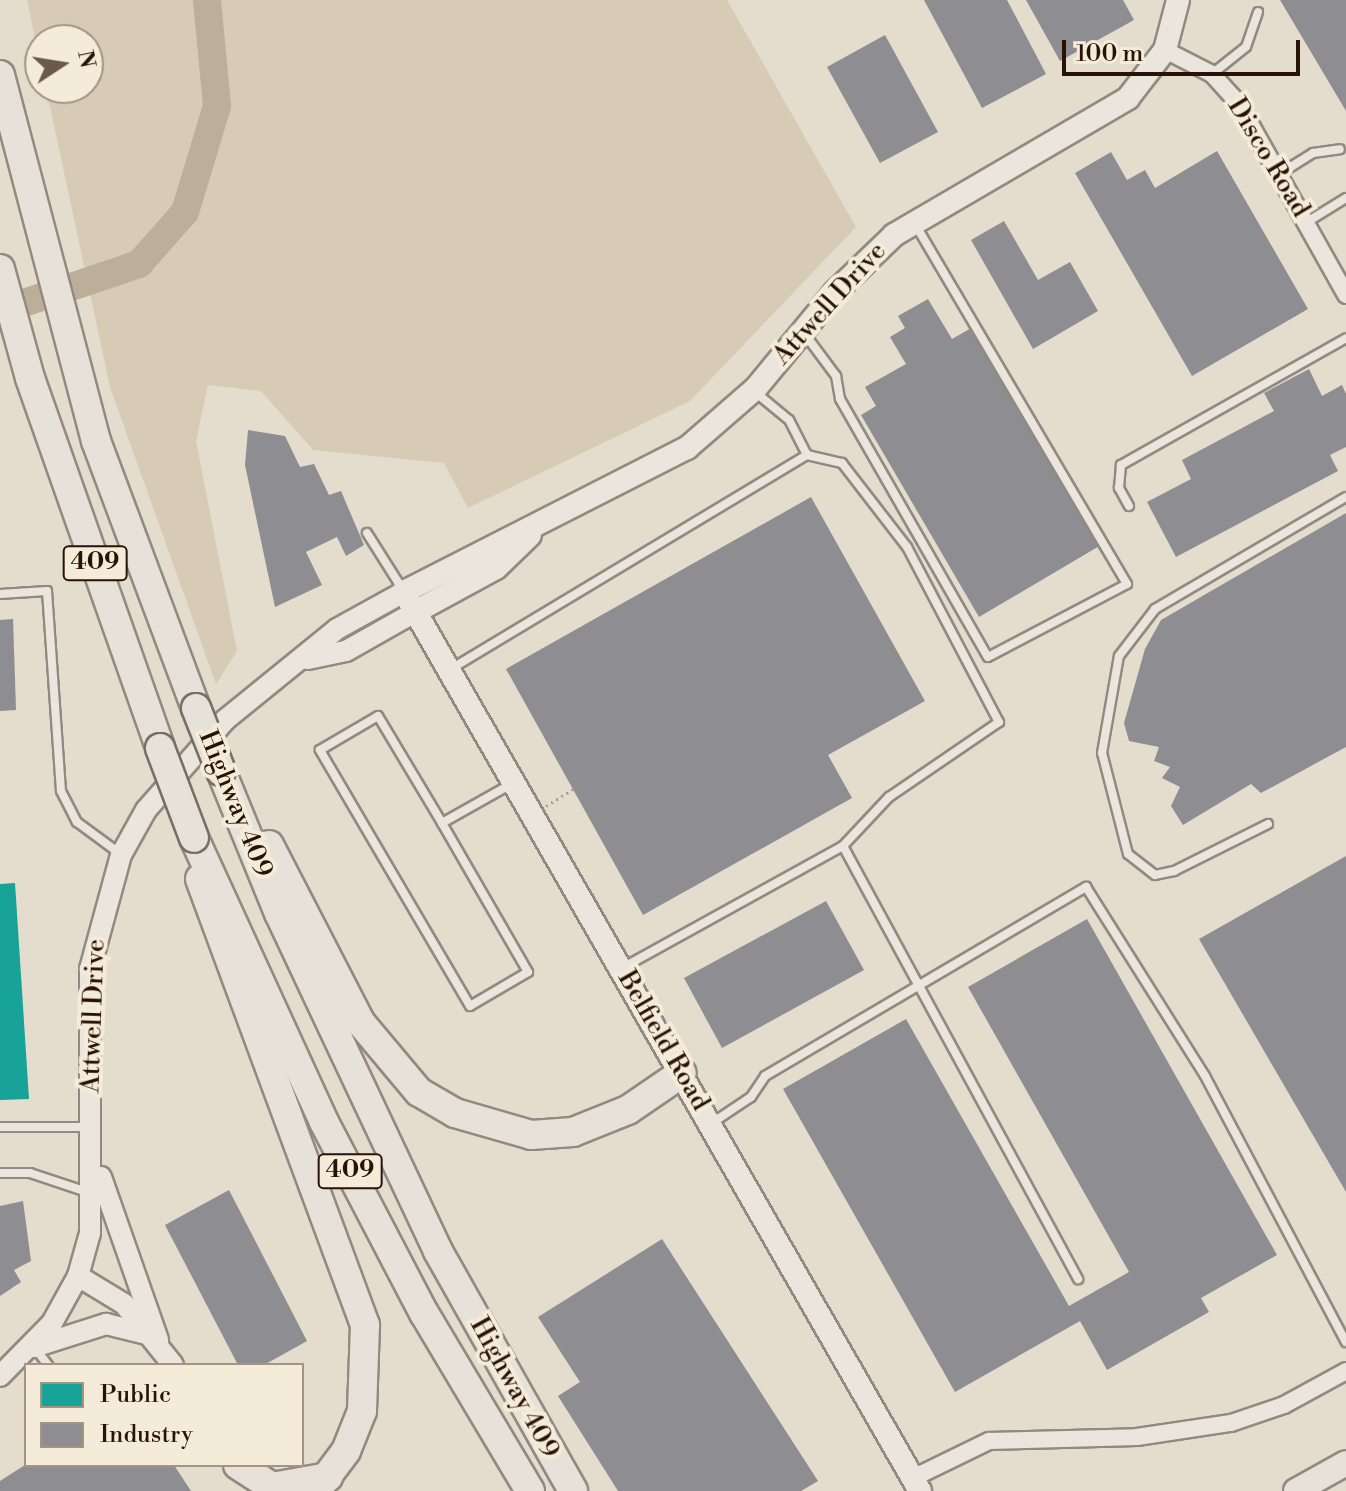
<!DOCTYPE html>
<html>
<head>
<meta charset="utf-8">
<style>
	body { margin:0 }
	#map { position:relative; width:1346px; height:1491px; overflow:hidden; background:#e4dccd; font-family:"Libre Bodoni",serif }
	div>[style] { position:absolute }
	.green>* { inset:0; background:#d7cbb6 }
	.public>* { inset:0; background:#17a398 }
	.industry>* { inset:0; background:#8d8d92 }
	.river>* { height:28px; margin:-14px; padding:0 14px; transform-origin:14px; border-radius:14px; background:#bcae99 }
	.path>* { height:3px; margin-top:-1.5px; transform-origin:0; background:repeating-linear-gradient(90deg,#a49f97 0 2px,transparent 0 6px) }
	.roads { filter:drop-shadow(2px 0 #928a80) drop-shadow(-2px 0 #928a80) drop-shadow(0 2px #928a80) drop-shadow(0 -2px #928a80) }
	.service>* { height:8px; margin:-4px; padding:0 4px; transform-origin:4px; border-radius:4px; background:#eae6de }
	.minor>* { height:16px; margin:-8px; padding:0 8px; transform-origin:8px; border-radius:8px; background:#eae6de }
	.tertiary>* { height:20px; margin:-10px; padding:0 10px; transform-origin:10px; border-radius:10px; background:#eae6de }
	.secondary>* { height:22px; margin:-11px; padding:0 11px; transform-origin:11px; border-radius:11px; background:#eae6de }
	.primary>* { height:24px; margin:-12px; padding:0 12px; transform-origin:12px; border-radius:12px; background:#e7e2d9 }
	.motorway>* { height:28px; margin:-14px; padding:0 14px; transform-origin:14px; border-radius:14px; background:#e7e2d9 }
	.bridges { filter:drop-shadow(2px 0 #776f66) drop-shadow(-2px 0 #776f66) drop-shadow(0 2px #776f66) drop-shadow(0 -2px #776f66) }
	.motorway-bridge>* { height:28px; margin:-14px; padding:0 14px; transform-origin:14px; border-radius:14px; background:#e7e2d9 }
	span { translate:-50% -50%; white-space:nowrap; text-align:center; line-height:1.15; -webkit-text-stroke:8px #f4ebd8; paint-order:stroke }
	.shield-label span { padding:2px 6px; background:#f4ebd8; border:2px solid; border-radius:6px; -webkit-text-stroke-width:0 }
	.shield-label { font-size:24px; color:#291206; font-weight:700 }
	.street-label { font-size:26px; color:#291206 }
	.legend { position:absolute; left:24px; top:1363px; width:280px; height:104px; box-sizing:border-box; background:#f4ebd8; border:2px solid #a39484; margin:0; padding:10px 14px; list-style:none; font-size:24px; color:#291206 }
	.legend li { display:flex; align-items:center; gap:16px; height:40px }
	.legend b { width:40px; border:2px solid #a39484 }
	.north { position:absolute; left:24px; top:24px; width:80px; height:80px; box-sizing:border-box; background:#f4ebd8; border:2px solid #a39484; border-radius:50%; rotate:78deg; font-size:22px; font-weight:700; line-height:32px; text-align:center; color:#291206 }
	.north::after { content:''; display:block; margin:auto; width:28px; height:36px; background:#6a594c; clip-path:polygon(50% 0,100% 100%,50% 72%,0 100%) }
	.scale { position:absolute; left:1062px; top:40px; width:238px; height:36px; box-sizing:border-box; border:4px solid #291206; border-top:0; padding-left:10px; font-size:24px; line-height:28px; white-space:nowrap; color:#291206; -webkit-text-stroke:6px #f4ebd8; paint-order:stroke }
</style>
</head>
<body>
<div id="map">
	<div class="green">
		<div style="clip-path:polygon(27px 0,727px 0,856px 227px,690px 401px,468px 508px,444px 463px,313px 450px,261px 391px,208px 385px,196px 441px,237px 651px,216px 684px,110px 387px,46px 88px,88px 88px,88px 40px,40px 40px,40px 62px)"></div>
	</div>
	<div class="public">
		<div style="clip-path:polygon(15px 883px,29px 1099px,0 1100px,0 884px)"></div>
	</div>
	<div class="industry">
		<div style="clip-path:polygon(924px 0,1007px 0,1046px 74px,982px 108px)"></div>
		<div style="clip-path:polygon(1026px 0,1123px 0,1134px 20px,1060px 61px)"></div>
		<div style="clip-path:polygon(1280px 0,1346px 0,1346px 111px)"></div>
		<div style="clip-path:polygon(885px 35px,938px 132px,880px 163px,827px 67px)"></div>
		<div style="clip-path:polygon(1217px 151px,1308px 309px,1192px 376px,1075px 173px,1111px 152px,1127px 180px,1145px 170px,1155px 188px)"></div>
		<div style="clip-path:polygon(1004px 221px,1038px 280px,1070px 262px,1098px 311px,1033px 349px,971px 240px)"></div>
		<div style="clip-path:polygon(928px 299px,952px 339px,973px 327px,1101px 545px,979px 617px,861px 415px,876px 406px,865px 387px,906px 364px,890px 337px,905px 328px,898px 316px)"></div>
		<div style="clip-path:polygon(1309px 369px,1322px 396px,1342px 385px,1346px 394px,1346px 447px,1330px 455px,1338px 471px,1176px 557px,1147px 502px,1191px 479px,1182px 460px,1274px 411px,1264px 393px)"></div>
		<div style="clip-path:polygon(248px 430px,285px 436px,300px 467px,314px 464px,329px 495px,341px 491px,364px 545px,346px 556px,337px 537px,306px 552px,322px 585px,275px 607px,245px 465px)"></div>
		<div style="clip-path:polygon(811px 497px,925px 701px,828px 755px,852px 798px,643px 915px,506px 669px)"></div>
		<div style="clip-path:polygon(1346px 513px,1346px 747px,1261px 793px,1251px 784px,1183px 825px,1171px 806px,1180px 787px,1162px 778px,1170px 767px,1154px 761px,1159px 747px,1129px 741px,1124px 723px,1145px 649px,1161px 620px)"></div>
		<div style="clip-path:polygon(13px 619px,16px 710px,0 711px,0 620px)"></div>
		<div style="clip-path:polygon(1346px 856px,1346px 1192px,1199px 939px)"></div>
		<div style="clip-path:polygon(826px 901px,864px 970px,722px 1048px,684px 978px)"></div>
		<div style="clip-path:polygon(1087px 919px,1277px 1255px,1201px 1298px,1209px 1312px,1107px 1370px,1080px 1321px,955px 1392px,783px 1089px,906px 1019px,1069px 1306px,1129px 1272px,968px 987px)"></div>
		<div style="clip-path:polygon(229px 1190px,307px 1341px,264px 1365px,238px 1365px,165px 1225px)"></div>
		<div style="clip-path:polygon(23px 1201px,31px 1261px,14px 1270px,21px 1282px,0 1296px,0 1206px)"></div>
		<div style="clip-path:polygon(662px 1239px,818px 1481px,801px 1491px,618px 1491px,558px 1396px,580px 1382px,538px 1317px)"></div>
		<div style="clip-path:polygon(25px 1465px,174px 1465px,191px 1491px,0 1491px,0 1481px)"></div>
	</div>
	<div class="river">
		<div style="left:0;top:311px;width:147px;rotate:-18.7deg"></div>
		<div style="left:139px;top:264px;width:69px;rotate:-48.5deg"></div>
		<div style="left:185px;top:212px;width:111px;rotate:-73.2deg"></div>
		<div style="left:217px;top:106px;width:106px;rotate:-95.4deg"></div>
	</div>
	<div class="path">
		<div style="left:546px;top:806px;width:32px;rotate:-32deg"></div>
	</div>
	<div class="roads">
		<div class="service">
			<div style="left:1212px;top:74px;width:43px;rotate:-38.5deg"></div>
			<div style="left:1246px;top:47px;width:37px;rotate:-71deg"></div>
			<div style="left:1281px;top:173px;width:38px;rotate:-32deg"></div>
			<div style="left:1313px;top:153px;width:27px;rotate:-8deg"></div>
			<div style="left:1307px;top:222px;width:46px;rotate:-31.6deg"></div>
			<div style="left:804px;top:333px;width:54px;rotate:53.3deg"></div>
			<div style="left:836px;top:376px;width:23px;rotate:80deg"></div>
			<div style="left:840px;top:399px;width:297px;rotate:60.2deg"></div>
			<div style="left:988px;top:657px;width:157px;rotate:-27.7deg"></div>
			<div style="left:1127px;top:584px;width:416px;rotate:-120.5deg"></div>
			<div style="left:807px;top:455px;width:36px;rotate:13deg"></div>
			<div style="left:842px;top:463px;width:106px;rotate:52.3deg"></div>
			<div style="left:907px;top:547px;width:198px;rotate:62.3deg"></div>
			<div style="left:999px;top:722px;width:133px;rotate:145.7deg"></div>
			<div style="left:889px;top:797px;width:67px;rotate:133.2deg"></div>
			<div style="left:1129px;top:506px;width:21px;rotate:-119deg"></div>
			<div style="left:1119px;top:488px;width:23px;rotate:-85deg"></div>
			<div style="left:1121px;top:465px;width:258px;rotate:-29.4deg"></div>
			<div style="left:367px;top:533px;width:67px;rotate:57.7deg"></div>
			<div style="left:0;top:594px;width:47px;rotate:-3.7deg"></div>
			<div style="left:47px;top:591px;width:200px;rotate:86deg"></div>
			<div style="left:61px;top:791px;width:35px;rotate:63deg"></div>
			<div style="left:77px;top:822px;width:52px;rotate:36.4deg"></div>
			<div style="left:449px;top:670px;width:418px;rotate:-31deg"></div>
			<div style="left:807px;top:455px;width:39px;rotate:-117deg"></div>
			<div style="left:789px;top:420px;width:45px;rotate:-140.4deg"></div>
			<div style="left:442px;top:823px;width:172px;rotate:60deg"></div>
			<div style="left:528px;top:972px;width:67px;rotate:149.6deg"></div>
			<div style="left:470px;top:1006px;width:297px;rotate:-120.4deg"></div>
			<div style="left:320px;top:750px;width:67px;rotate:-30.4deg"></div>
			<div style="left:378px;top:716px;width:125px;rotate:59.1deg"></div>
			<div style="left:442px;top:823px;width:81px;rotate:-29.4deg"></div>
			<div style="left:1268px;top:824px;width:105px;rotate:153.4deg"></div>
			<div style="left:1174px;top:871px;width:19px;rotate:168deg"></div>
			<div style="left:1155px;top:875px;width:34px;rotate:-142deg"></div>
			<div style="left:1128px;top:854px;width:104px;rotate:-104.4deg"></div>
			<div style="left:1102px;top:753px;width:98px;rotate:-80.1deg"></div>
			<div style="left:1119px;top:656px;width:59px;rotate:-52.5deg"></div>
			<div style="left:1155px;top:609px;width:221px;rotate:-30.4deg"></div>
			<div style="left:622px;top:968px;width:252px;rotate:-28.9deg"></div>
			<div style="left:843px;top:846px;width:493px;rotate:61.5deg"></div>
			<div style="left:712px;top:1123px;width:47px;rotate:-33.7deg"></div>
			<div style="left:751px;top:1097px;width:25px;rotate:-56deg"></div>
			<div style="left:765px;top:1076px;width:373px;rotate:-30.5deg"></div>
			<div style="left:1086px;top:887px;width:223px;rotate:57.8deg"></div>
			<div style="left:1205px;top:1076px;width:301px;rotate:62.1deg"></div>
			<div style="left:0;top:1127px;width:91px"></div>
			<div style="left:0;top:1173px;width:30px"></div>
			<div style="left:30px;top:1173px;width:63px;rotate:18.4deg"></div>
			<div style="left:34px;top:1347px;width:23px;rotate:52deg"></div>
		</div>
		<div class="minor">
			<div style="left:1165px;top:50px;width:53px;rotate:27.1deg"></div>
			<div style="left:1212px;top:74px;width:40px;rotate:48deg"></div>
			<div style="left:1239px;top:104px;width:219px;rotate:60.7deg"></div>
			<div style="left:913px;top:1478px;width:85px;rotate:-26deg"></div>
			<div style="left:989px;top:1441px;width:148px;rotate:-1.5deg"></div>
			<div style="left:1137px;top:1437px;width:95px;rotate:-8.5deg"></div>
			<div style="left:1231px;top:1423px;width:56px;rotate:-18.8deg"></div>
			<div style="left:1284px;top:1405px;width:71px;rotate:-28.7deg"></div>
		</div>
		<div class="tertiary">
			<div style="left:308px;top:659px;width:39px;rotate:-12deg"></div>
			<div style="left:346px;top:651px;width:79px;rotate:-29.5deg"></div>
			<div style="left:101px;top:1177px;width:173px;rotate:70.7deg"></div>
			<div style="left:78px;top:1276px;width:54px;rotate:31.3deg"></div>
			<div style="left:124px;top:1304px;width:78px;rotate:51.2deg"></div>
			<div style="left:34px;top:1347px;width:76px;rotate:-17.7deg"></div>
			<div style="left:106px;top:1324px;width:42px;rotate:13.7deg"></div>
			<div style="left:0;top:1376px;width:74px;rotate:-45.5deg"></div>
			<div style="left:52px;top:1323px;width:54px;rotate:-61deg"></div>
			<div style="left:78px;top:1276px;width:45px;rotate:-74.4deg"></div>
			<div style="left:90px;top:1233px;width:264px;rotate:-90deg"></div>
			<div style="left:90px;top:969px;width:118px;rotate:-74.8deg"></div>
			<div style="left:121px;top:855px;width:51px;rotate:-60.9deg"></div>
			<div style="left:146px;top:810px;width:120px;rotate:-48.7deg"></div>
			<div style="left:225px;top:720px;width:144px;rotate:-39.1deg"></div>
			<div style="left:337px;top:629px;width:77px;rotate:-28.9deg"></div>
		</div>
		<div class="secondary">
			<div style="left:415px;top:612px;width:92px;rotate:-28.5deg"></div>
			<div style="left:496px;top:568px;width:47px;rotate:-44.1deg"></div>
			<div style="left:920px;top:1491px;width:1037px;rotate:-119.85deg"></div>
			<div style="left:404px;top:592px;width:318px;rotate:-27deg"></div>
			<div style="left:687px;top:448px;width:91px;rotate:-41deg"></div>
			<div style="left:756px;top:388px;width:124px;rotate:-50.5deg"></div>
			<div style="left:835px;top:292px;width:82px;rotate:-44deg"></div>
			<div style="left:894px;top:235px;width:271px;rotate:-30.3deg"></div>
			<div style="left:1128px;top:98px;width:61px;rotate:-52.4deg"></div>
			<div style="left:1165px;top:50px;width:52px;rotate:-75.4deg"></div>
		</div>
		<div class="primary">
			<div style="left:1296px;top:1491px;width:57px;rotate:-29.2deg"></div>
		</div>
		<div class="motorway">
			<div style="left:0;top:75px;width:378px;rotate:75.3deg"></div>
			<div style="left:96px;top:441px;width:285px;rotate:69.5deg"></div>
			<div style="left:0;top:269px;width:113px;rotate:74.6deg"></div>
			<div style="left:30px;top:378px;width:392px;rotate:70.6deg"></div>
			<div style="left:221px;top:771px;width:153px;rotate:67.8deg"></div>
			<div style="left:279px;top:913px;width:374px;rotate:64.8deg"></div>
			<div style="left:438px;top:1251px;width:275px;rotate:60.6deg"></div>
			<div style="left:194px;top:838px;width:312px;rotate:65.4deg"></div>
			<div style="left:324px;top:1122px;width:216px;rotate:62.4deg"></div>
			<div style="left:424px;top:1313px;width:207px;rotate:59.2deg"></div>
			<div style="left:269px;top:845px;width:200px;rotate:62.7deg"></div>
			<div style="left:361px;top:1023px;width:90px;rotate:50deg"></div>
			<div style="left:419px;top:1092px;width:42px;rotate:30.3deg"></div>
			<div style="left:455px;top:1113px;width:79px;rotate:16.1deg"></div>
			<div style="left:531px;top:1135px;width:42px;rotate:-4.1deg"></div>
			<div style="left:573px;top:1132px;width:59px;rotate:-21.8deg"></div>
			<div style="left:628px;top:1110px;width:65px;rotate:-34.4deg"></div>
			<div style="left:200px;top:879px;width:476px;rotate:69.7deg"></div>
			<div style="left:365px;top:1325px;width:86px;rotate:92deg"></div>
			<div style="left:362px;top:1411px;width:43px;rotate:111.8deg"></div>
			<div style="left:346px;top:1451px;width:50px;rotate:126.9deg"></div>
			<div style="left:238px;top:1465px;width:40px;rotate:32.9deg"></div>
			<div style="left:272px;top:1487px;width:57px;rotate:-10.1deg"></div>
		</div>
	</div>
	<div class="bridges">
		<div class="motorway-bridge">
			<div style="left:196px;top:708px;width:68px;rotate:68.4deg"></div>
			<div style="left:160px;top:748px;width:96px;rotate:69.3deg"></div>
		</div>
	</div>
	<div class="shield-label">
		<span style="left:95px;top:563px">409</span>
		<span style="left:350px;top:1171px">409</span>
	</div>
	<div class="street-label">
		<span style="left:1268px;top:158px;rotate:59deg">Disco Road</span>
		<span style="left:830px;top:304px;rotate:-48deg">Attwell Drive</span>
		<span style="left:235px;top:804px;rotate:68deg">Highway 409</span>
		<span style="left:94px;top:1016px;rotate:-88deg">Attwell Drive</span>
		<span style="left:663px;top:1041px;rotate:60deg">Belfield Road</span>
		<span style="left:514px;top:1388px;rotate:61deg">Highway 409</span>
	</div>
	<ul class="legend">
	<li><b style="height:22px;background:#17a398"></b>Public</li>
	<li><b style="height:22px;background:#8d8d92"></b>Industry</li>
	</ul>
	<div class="north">N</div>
	<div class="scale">100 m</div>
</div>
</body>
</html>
